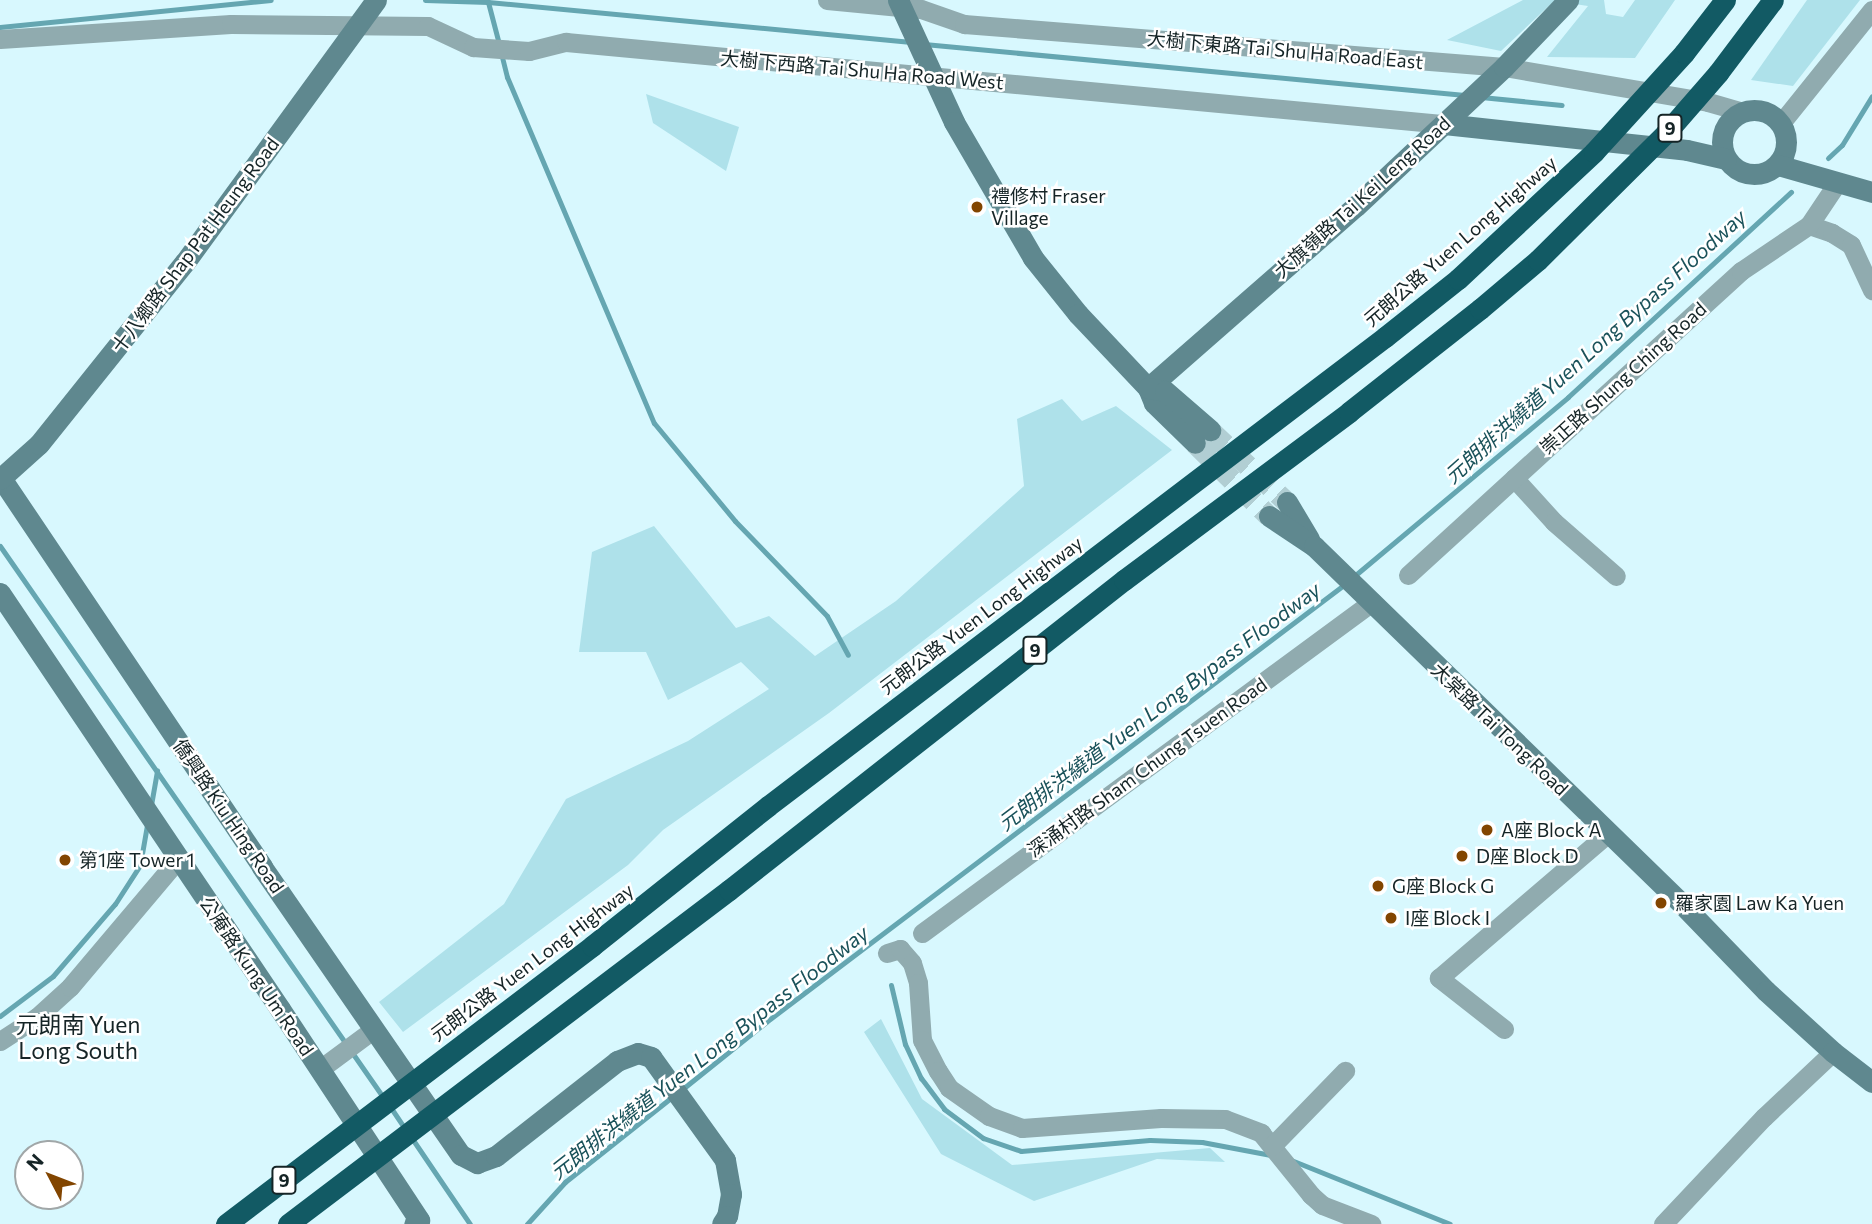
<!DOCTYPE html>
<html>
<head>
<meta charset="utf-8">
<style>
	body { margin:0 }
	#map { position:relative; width:1872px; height:1224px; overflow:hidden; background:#d8f8fe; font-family:Commissioner,"Noto Sans TC",sans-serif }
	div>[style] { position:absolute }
	.green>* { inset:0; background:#aee1ea }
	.stream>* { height:5px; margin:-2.5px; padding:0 2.5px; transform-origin:2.5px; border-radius:2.5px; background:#65a6b1 }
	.secondary-tunnel>* { height:21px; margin-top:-10.5px; transform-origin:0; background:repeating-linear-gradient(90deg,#b1ced3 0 21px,transparent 0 31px) }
	.street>* { height:19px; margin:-9.5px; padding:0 9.5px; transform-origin:9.5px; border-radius:9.5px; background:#90abaf }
	.secondary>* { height:21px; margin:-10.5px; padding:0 10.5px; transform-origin:10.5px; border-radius:10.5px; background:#5f888f }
	.secondary>.ring { margin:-10.5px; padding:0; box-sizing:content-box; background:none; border:21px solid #5f888f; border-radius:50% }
	.highway>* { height:21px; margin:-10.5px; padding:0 10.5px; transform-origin:10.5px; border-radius:10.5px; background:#125a64 }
	.dots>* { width:19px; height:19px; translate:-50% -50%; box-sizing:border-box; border:4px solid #fff; border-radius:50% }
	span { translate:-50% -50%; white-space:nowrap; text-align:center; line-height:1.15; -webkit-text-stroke:5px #fff; paint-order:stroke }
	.shield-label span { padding:2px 5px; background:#fff; border:2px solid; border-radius:5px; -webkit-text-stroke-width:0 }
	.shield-label { font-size:18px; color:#152426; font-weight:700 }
	.street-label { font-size:19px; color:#152426 }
	.poi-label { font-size:19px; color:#152426 }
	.left { translate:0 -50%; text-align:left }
	.water-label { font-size:21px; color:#1a525a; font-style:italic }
	.quarter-label { font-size:23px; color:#152426 }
	.north { position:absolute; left:14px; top:1140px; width:70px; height:70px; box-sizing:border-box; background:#fff; border:2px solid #a1a7a8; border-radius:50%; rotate:312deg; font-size:19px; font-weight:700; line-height:28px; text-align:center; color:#152426 }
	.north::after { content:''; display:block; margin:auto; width:24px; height:32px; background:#824500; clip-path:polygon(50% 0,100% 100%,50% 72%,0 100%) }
</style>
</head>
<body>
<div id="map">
	<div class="green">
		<div style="clip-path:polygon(1523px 0,1604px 0,1606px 14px,1623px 17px,1635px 0,1675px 0,1635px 58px,1547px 57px,1588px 6px,1554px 1px,1501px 51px,1447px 40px)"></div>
		<div style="clip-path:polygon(1807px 0,1860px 0,1793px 86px,1751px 80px)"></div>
		<div style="clip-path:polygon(646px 94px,739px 127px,726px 171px,653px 123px)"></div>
		<div style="clip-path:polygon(1062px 399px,1082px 421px,1116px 406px,1172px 450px,829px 713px,663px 830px,628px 865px,403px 1032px,379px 1002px,504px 904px,566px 799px,688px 741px,769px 689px,741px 662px,668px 700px,646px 652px,579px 652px,592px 552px,654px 526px,736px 628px,769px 616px,815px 656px,896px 601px,1024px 486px,1017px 419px)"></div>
		<div style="clip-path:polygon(881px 1019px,922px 1099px,1012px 1165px,1210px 1148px,1225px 1162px,1157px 1159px,1034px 1201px,941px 1154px,864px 1032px)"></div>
	</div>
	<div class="stream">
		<div style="left:425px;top:0;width:63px;rotate:1.8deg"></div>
		<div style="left:488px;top:2px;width:425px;rotate:5.4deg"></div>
		<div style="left:488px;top:2px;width:43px;rotate:75.3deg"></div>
		<div style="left:0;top:27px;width:272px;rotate:-5.7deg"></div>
		<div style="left:924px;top:44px;width:543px;rotate:5.39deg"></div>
		<div style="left:501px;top:53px;width:25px;rotate:76deg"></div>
		<div style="left:507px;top:77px;width:376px;rotate:67deg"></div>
		<div style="left:654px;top:423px;width:127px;rotate:50.4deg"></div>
		<div style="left:735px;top:521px;width:132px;rotate:45.9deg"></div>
		<div style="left:827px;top:616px;width:44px;rotate:61.7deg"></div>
		<div style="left:1481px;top:97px;width:81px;rotate:5.6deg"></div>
		<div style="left:1828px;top:158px;width:19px;rotate:-43deg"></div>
		<div style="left:1842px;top:145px;width:57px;rotate:-58.5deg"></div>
		<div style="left:0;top:546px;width:671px;rotate:55.2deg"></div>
		<div style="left:1353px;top:577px;width:280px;rotate:-39.9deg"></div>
		<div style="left:1568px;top:397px;width:303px;rotate:-42.6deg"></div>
		<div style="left:151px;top:805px;width:35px;rotate:-80deg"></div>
		<div style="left:891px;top:985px;width:61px;rotate:76.7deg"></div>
		<div style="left:905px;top:1044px;width:38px;rotate:65deg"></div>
		<div style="left:921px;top:1078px;width:39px;rotate:53deg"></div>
		<div style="left:944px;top:1109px;width:49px;rotate:36.6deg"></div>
		<div style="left:983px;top:1138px;width:40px;rotate:18.9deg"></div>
		<div style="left:1021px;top:1151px;width:129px;rotate:-4.9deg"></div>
		<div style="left:1150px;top:1140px;width:52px;rotate:2.2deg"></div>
		<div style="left:1202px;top:1142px;width:70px;rotate:10.7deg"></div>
		<div style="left:0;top:1016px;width:66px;rotate:-37deg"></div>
		<div style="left:53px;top:976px;width:95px;rotate:-49.3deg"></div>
		<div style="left:115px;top:904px;width:46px;rotate:-57.3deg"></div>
		<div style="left:140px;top:865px;width:41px;rotate:-80.1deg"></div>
		<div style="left:680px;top:1091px;width:110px;rotate:-38.7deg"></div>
		<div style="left:766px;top:1022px;width:726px;rotate:-37.11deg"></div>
		<div style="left:389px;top:1105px;width:29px;rotate:56deg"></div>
		<div style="left:411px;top:1137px;width:105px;rotate:55.9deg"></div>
		<div style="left:1291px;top:1160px;width:171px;rotate:21.9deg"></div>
		<div style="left:527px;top:1224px;width:57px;rotate:-47.9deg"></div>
		<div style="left:565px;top:1182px;width:137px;rotate:-38.5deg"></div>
	</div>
	<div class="secondary-tunnel">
		<div style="left:1210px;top:430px;width:105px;rotate:43.1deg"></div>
		<div style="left:1195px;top:443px;width:104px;rotate:44.6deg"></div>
	</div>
	<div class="street">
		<div style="left:827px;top:0;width:94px;rotate:5.5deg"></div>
		<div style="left:921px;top:9px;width:46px;rotate:19.2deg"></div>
		<div style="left:964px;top:24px;width:542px;rotate:4.55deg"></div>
		<div style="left:1504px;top:67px;width:207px;rotate:9.7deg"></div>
		<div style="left:1708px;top:102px;width:35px;rotate:16deg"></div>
		<div style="left:0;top:39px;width:231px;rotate:-3.7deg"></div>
		<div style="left:231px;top:24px;width:197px;rotate:0.6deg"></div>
		<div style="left:428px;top:26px;width:50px;rotate:25deg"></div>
		<div style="left:473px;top:47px;width:56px;rotate:4.1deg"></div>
		<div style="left:529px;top:51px;width:38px;rotate:-14deg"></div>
		<div style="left:566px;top:42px;width:882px;rotate:5.34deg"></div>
		<div style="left:1781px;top:123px;width:145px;rotate:-51.2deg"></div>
		<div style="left:1809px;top:225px;width:24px;rotate:19deg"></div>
		<div style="left:1832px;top:233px;width:22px;rotate:32deg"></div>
		<div style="left:1851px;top:245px;width:50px;rotate:65deg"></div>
		<div style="left:1514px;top:478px;width:59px;rotate:47.7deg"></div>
		<div style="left:1554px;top:522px;width:82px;rotate:41.1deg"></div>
		<div style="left:1408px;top:575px;width:451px;rotate:-42.4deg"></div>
		<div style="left:1741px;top:271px;width:82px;rotate:-34.1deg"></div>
		<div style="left:1809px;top:225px;width:50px;rotate:-56.3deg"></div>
		<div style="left:922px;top:933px;width:559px;rotate:-36.34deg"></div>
		<div style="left:887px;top:953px;width:14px;rotate:-17deg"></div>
		<div style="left:900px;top:949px;width:18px;rotate:49deg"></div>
		<div style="left:912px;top:963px;width:21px;rotate:73deg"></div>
		<div style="left:918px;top:983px;width:57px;rotate:86deg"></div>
		<div style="left:922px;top:1040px;width:35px;rotate:63deg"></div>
		<div style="left:938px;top:1071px;width:20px;rotate:57deg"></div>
		<div style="left:949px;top:1088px;width:49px;rotate:35deg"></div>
		<div style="left:989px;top:1116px;width:35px;rotate:20deg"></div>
		<div style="left:1022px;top:1128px;width:139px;rotate:-4.1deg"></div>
		<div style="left:1161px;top:1118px;width:64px;rotate:0.9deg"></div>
		<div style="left:1225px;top:1119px;width:39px;rotate:21deg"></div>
		<div style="left:1261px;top:1133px;width:80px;rotate:51.1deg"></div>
		<div style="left:1311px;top:1195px;width:15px;rotate:42deg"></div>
		<div style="left:1322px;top:1205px;width:53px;rotate:21.2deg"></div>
		<div style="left:1504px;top:1029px;width:83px;rotate:-141.9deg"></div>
		<div style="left:1439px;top:978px;width:221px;rotate:-40.6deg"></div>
		<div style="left:0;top:1041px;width:44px;rotate:-33deg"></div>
		<div style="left:37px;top:1017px;width:45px;rotate:-42.3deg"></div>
		<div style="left:70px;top:987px;width:167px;rotate:-49.8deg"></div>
		<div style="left:320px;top:1069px;width:67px;rotate:-36.5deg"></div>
		<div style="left:1272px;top:1146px;width:105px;rotate:-45.8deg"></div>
		<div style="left:1663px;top:1224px;width:147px;rotate:-46.7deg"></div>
		<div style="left:1764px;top:1117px;width:95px;rotate:-43.3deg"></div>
	</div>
	<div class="secondary">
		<div style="left:898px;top:0;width:134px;rotate:65.3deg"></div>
		<div style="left:954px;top:122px;width:157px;rotate:59.8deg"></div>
		<div style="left:1033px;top:258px;width:72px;rotate:51.2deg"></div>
		<div style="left:1078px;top:314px;width:102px;rotate:46.6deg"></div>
		<div style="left:1148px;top:388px;width:16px;rotate:68deg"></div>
		<div style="left:1154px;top:403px;width:57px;rotate:44.3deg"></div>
		<div class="ring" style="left:1722px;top:110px;width:43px;height:43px"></div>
		<div style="left:1444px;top:124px;width:244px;rotate:6.1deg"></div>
		<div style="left:1687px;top:150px;width:40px;rotate:13deg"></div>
		<div style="left:1778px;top:165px;width:98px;rotate:16deg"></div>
		<div style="left:1148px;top:388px;width:276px;rotate:-41.2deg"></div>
		<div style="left:1356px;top:206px;width:203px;rotate:-43.2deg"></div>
		<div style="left:1504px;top:67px;width:93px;rotate:-46.3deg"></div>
		<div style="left:1148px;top:388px;width:17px;rotate:10deg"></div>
		<div style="left:1165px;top:391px;width:60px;rotate:40.9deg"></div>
		<div style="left:1px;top:478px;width:468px;rotate:56.1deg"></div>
		<div style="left:262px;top:867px;width:350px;rotate:55.4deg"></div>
		<div style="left:461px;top:1155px;width:18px;rotate:27deg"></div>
		<div style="left:477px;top:1163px;width:20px;rotate:-20deg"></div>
		<div style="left:496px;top:1156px;width:154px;rotate:-38.1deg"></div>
		<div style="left:617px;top:1061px;width:22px;rotate:-21deg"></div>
		<div style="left:638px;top:1053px;width:14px;rotate:17deg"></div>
		<div style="left:651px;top:1057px;width:127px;rotate:54.3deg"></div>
		<div style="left:725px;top:1160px;width:35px;rotate:80deg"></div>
		<div style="left:731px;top:1194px;width:22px;rotate:100deg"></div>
		<div style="left:727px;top:1216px;width:9px;rotate:122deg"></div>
		<div style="left:0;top:479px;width:52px;rotate:-41.9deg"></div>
		<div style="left:39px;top:444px;width:233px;rotate:-51.3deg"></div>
		<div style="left:185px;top:262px;width:324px;rotate:-53.9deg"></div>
		<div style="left:1287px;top:502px;width:43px;rotate:59.3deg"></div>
		<div style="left:1269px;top:516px;width:54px;rotate:33.7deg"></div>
		<div style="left:1314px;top:546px;width:512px;rotate:44.21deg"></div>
		<div style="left:1681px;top:903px;width:122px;rotate:46deg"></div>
		<div style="left:1766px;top:991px;width:91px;rotate:42.3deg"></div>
		<div style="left:1833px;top:1052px;width:49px;rotate:37.6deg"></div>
		<div style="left:0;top:593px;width:501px;rotate:56.06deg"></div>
		<div style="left:280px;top:1009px;width:253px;rotate:56.6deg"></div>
		<div style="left:419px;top:1220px;width:6px;rotate:141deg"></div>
	</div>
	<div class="highway">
		<div style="left:226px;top:1224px;width:460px;rotate:-37.2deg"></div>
		<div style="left:592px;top:946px;width:225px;rotate:-38.5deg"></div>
		<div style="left:768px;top:806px;width:775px;rotate:-37.24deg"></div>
		<div style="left:1385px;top:337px;width:93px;rotate:-38.5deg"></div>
		<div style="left:1458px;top:279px;width:186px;rotate:-43deg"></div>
		<div style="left:1594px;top:152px;width:134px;rotate:-47.7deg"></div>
		<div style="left:1684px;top:53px;width:67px;rotate:-52.3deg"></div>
		<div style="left:288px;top:1224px;width:553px;rotate:-37.14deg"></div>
		<div style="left:729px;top:890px;width:502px;rotate:-38.13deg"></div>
		<div style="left:1124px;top:580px;width:281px;rotate:-36.7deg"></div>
		<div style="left:1349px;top:412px;width:167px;rotate:-38.2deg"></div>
		<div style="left:1480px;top:309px;width:76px;rotate:-40.2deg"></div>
		<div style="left:1538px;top:260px;width:179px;rotate:-44.8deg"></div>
		<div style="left:1665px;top:134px;width:81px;rotate:-49deg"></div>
		<div style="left:1718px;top:73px;width:91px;rotate:-53deg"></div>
	</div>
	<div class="dots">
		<div style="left:977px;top:207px;background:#824500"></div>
		<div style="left:1487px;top:830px;background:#824500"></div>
		<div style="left:1462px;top:856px;background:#824500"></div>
		<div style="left:65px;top:860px;background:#824500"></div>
		<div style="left:1378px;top:886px;background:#824500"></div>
		<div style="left:1661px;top:903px;background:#824500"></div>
		<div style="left:1391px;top:918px;background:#824500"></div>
	</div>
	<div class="shield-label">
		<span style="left:1670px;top:128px">9</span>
		<span style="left:1035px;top:650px">9</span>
		<span style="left:284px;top:1180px">9</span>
	</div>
	<div class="street-label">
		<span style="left:1285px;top:50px;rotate:5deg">大樹下東路 Tai Shu Ha Road East</span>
		<span style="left:862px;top:70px;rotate:5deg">大樹下西路 Tai Shu Ha Road West</span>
		<span style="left:1362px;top:197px;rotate:-42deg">大旗嶺路 Tai Kei Leng Road</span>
		<span style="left:1460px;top:241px;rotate:-41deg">元朗公路 Yuen Long Highway</span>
		<span style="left:195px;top:245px;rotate:-53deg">十八鄉路 Shap Pat Heung Road</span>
		<span style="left:1623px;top:378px;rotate:-42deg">崇正路 Shung Ching Road</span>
		<span style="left:981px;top:615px;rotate:-37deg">元朗公路 Yuen Long Highway</span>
		<span style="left:1500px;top:729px;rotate:44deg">大棠路 Tai Tong Road</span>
		<span style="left:1147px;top:767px;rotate:-36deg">深涌村路 Sham Chung Tsuen Road</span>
		<span style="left:229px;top:816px;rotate:56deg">僑興路 Kiu Hing Road</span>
		<span style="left:532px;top:962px;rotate:-37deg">元朗公路 Yuen Long Highway</span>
		<span style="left:257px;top:976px;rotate:56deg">公庵路 Kung Um Road</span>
	</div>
	<div class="poi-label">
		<span class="left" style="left:991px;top:207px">禮修村 Fraser<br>Village</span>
		<span class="left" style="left:1501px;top:830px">A座 Block A</span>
		<span class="left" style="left:1476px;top:856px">D座 Block D</span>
		<span class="left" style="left:79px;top:860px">第1座 Tower 1</span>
		<span class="left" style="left:1392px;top:886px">G座 Block G</span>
		<span class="left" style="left:1675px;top:903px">羅家園 Law Ka Yuen</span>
		<span class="left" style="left:1405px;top:918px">I座 Block I</span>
	</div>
	<div class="water-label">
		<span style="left:1595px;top:346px;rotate:-42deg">元朗排洪繞道 Yuen Long Bypass Floodway</span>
		<span style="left:1159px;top:706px;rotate:-37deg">元朗排洪繞道 Yuen Long Bypass Floodway</span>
		<span style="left:709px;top:1052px;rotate:-38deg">元朗排洪繞道 Yuen Long Bypass Floodway</span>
	</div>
	<div class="quarter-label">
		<span style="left:78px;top:1037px">元朗南 Yuen<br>Long South</span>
	</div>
	<div class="north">N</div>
</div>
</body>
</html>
